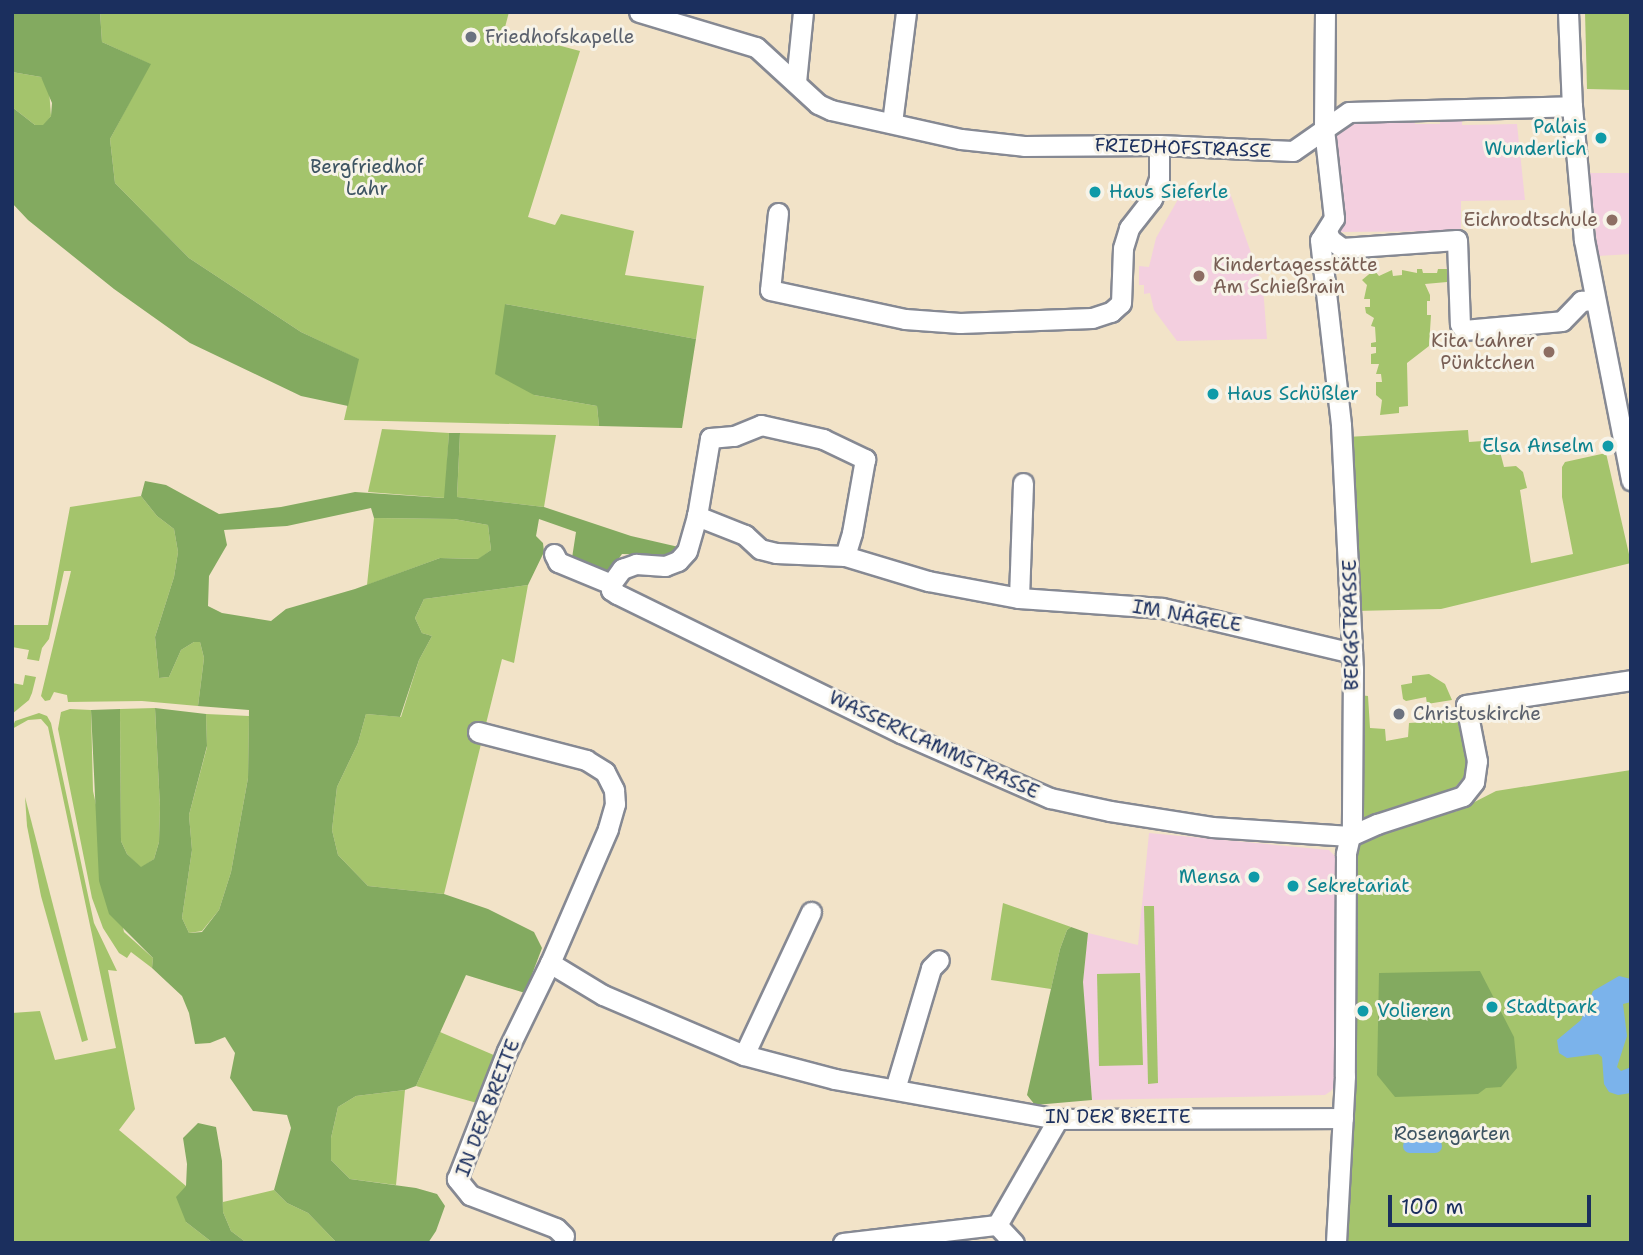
<!DOCTYPE html>
<html>
<head>
<meta charset="utf-8">
<style>
	body { margin:0 }
	#map { position:relative; width:1643px; height:1255px; overflow:hidden; background:#f2e3c8; font-family:"Shantell Sans",sans-serif }
	div>[style] { position:absolute }
	.built>* { inset:0; background:#f3cfdf }
	.green>* { inset:0; background:#a4c46c }
	.forest>* { inset:0; background:#83aa60 }
	.water>* { inset:0; background:#7bb3eb }
	.canal>* { height:14px; margin:-7px; padding:0 7px; transform-origin:7px; border-radius:7px; background:#7bb3eb }
	.roads { filter:drop-shadow(2px 0 #868993) drop-shadow(-2px 0 #868993) drop-shadow(0 2px #868993) drop-shadow(0 -2px #868993) }
	.minor>* { height:19px; margin:-9.5px; padding:0 9.5px; transform-origin:9.5px; border-radius:9.5px; background:#fff }
	.dots>* { width:19px; height:19px; translate:-50% -50%; box-sizing:border-box; border:4px solid #f7f3e8; border-radius:50% }
	span { translate:-50% -50%; white-space:nowrap; text-align:center; line-height:1.15; -webkit-text-stroke:6px #f7f3e8; paint-order:stroke }
	.worship-label { font-size:19px; color:#5b616d }
	.left { translate:0 -50%; text-align:left }
	.culture-label { font-size:19px; color:#0d838f }
	.right { translate:-100% -50%; text-align:right }
	.street-label { font-size:19px; color:#1b2f5e }
	.park-label { font-size:19px; color:#3d5462 }
	.education-label { font-size:19px; color:#785e54 }
	.frame { position:absolute; inset:0; border:14px solid #1b2f5e; pointer-events:none }
	.scale { position:absolute; left:1388px; top:1195px; width:203px; height:32px; box-sizing:border-box; border:4px solid #1b2f5e; border-top:0; padding-left:9px; font-size:21px; line-height:24px; white-space:nowrap; color:#1b2f5e; -webkit-text-stroke:5px #f7f3e8; paint-order:stroke }
</style>
</head>
<body>
<div id="map">
	<div class="built">
		<div style="clip-path:polygon(1440px 114px,1462px 114px,1462px 125px,1517px 124px,1525px 200px,1461px 201px,1461px 231px,1339px 232px,1334px 139px,1336px 131px,1345px 122px,1414px 115px,1415px 124px,1440px 124px)"></div>
		<div style="clip-path:polygon(1590px 173px,1631px 173px,1631px 254px,1598px 256px)"></div>
		<div style="clip-path:polygon(1230px 193px,1263px 287px,1267px 339px,1177px 341px,1154px 310px,1150px 293px,1144px 294px,1144px 285px,1139px 285px,1139px 266px,1149px 267px,1156px 238px,1181px 194px)"></div>
		<div style="clip-path:polygon(1149px 833px,1329px 850px,1335px 856px,1335px 1086px,1331px 1091px,1325px 1095px,1092px 1100px,1083px 982px,1088px 933px,1138px 945px)"></div>
	</div>
	<div class="green">
		<div style="clip-path:polygon(100px 12px,509px 12px,504px 31px,580px 51px,528px 217px,555px 225px,561px 214px,634px 231px,625px 275px,704px 286px,696px 339px,505px 304px,534px 395px,597px 406px,599px 426px,344px 420px,358px 359px,301px 332px,189px 258px,115px 183px,110px 139px,150px 64px,102px 42px)"></div>
		<div style="clip-path:polygon(1585px 12px,1631px 12px,1631px 90px,1587px 89px)"></div>
		<div style="clip-path:polygon(12px 72px,41px 77px,49px 89px,51px 116px,44px 125px,35px 125px,12px 107px)"></div>
		<div style="clip-path:polygon(1417px 269px,1422px 269px,1423px 273px,1437px 273px,1438px 269px,1447px 269px,1447px 282px,1425px 284px,1430px 295px,1430px 301px,1427px 301px,1427px 315px,1431px 315px,1429px 346px,1407px 363px,1408px 406px,1399px 407px,1399px 413px,1380px 415px,1382px 400px,1376px 395px,1376px 382px,1382px 382px,1381px 374px,1376px 374px,1379px 364px,1371px 364px,1371px 354px,1376px 353px,1376px 347px,1371px 347px,1371px 343px,1376px 342px,1375px 327px,1371px 326px,1374px 318px,1366px 313px,1365px 307px,1370px 307px,1370px 299px,1364px 299px,1367px 285px,1362px 280px,1374px 270px,1379px 276px,1392px 270px,1393px 276px,1402px 275px,1402px 270px,1417px 273px)"></div>
		<div style="clip-path:polygon(382px 429px,449px 433px,445px 498px,368px 492px)"></div>
		<div style="clip-path:polygon(1468px 430px,1469px 442px,1497px 440px,1504px 467px,1516px 466px,1523px 472px,1527px 488px,1520px 490px,1531px 563px,1573px 554px,1562px 497px,1562px 467px,1565px 462px,1606px 453px,1631px 563px,1441px 609px,1355px 611px,1347px 437px)"></div>
		<div style="clip-path:polygon(460px 433px,556px 435px,544px 507px,457px 497px)"></div>
		<div style="clip-path:polygon(141px 496px,157px 516px,174px 529px,178px 552px,174px 577px,155px 637px,159px 678px,169px 677px,181px 650px,194px 642px,200px 642px,204px 658px,198px 706px,142px 701px,68px 702px,67px 695px,54px 692px,50px 700px,45px 701px,41px 696px,71px 571px,64px 571px,49px 639px,42px 648px,39px 661px,27px 659px,29px 650px,12px 647px,12px 625px,48px 625px,70px 507px)"></div>
		<div style="clip-path:polygon(374px 518px,454px 519px,488px 525px,491px 550px,479px 559px,440px 558px,367px 585px)"></div>
		<div style="clip-path:polygon(528px 585px,514px 663px,502px 659px,444px 894px,368px 886px,338px 855px,332px 830px,337px 787px,358px 743px,366px 714px,401px 717px,419px 660px,432px 636px,422px 633px,415px 618px,424px 599px)"></div>
		<div style="clip-path:polygon(1429px 674px,1445px 684px,1452px 700px,1427px 704px,1426px 697px,1406px 701px,1403px 699px,1401px 685px,1412px 683px,1412px 676px)"></div>
		<div style="clip-path:polygon(25px 675px,36px 677px,32px 693px,29px 700px,12px 714px,12px 683px,23px 685px)"></div>
		<div style="clip-path:polygon(1359px 695px,1368px 696px,1370px 728px,1385px 729px,1386px 741px,1408px 737px,1409px 723px,1457px 720px,1467px 756px,1465px 775px,1454px 789px,1359px 822px)"></div>
		<div style="clip-path:polygon(155px 708px,160px 807px,159px 842px,154px 859px,141px 868px,127px 854px,121px 841px,120px 709px)"></div>
		<div style="clip-path:polygon(70px 709px,91px 710px,93px 791px,124px 932px,153px 958px,152px 968px,131px 952px,127px 958px,119px 953px,103px 928px,92px 898px,58px 729px,61px 712px)"></div>
		<div style="clip-path:polygon(39px 713px,47px 716px,51px 723px,94px 923px,117px 971px,108px 970px,135px 1109px,119px 1130px,186px 1186px,186px 1222px,213px 1243px,12px 1243px,12px 1013px,40px 1011px,55px 1060px,116px 1048px,48px 727px,41px 719px,28px 720px,12px 729px,15px 721px)"></div>
		<div style="clip-path:polygon(206px 714px,249px 716px,248px 778px,231px 872px,219px 910px,202px 931px,189px 933px,182px 918px,192px 850px,189px 815px,207px 747px)"></div>
		<div style="clip-path:polygon(1631px 770px,1631px 1243px,1343px 1243px,1352px 1076px,1357px 846px,1366px 836px,1457px 811px,1496px 791px)"></div>
		<div style="clip-path:polygon(25px 797px,88px 1040px,82px 1042px,41px 896px,27px 826px)"></div>
		<div style="clip-path:polygon(1003px 903px,1071px 927px,1067px 930px,1060px 949px,1051px 989px,991px 980px)"></div>
		<div style="clip-path:polygon(1144px 906px,1154px 906px,1158px 1083px,1148px 1084px)"></div>
		<div style="clip-path:polygon(1140px 973px,1143px 1065px,1099px 1066px,1097px 974px)"></div>
		<div style="clip-path:polygon(440px 1032px,496px 1056px,477px 1103px,416px 1086px)"></div>
		<div style="clip-path:polygon(405px 1090px,396px 1185px,350px 1179px,331px 1160px,331px 1138px,338px 1107px,356px 1096px)"></div>
		<div style="clip-path:polygon(274px 1190px,287px 1203px,308px 1213px,337px 1243px,247px 1243px,231px 1231px,223px 1212px,223px 1202px)"></div>
	</div>
	<div class="forest">
		<div style="clip-path:polygon(12px 12px,100px 12px,102px 42px,151px 64px,110px 139px,115px 183px,189px 258px,301px 332px,359px 359px,348px 406px,301px 396px,190px 343px,114px 289px,28px 220px,12px 203px,12px 107px,35px 125px,43px 125px,51px 116px,52px 103px,41px 77px,12px 72px)"></div>
		<div style="clip-path:polygon(505px 304px,696px 339px,682px 428px,599px 426px,597px 406px,534px 395px,495px 374px)"></div>
		<div style="clip-path:polygon(evenodd,449px 433px,460px 433px,457px 497px,544px 507px,631px 536px,683px 548px,671px 555px,622px 554px,607px 575px,572px 558px,576px 532px,539px 519px,536px 536px,543px 543px,544px 552px,528px 585px,424px 599px,415px 618px,422px 633px,432px 636px,419px 660px,400px 717px,366px 714px,358px 743px,337px 787px,332px 830px,338px 855px,368px 886px,444px 894px,488px 909px,534px 932px,542px 948px,525px 993px,466px 975px,416px 1086px,405px 1090px,356px 1096px,338px 1107px,331px 1138px,331px 1160px,350px 1179px,416px 1188px,437px 1194px,445px 1206px,436px 1231px,428px 1243px,337px 1243px,308px 1213px,287px 1203px,274px 1190px,291px 1128px,287px 1115px,253px 1111px,230px 1078px,235px 1053px,225px 1037px,210px 1043px,195px 1044px,189px 1013px,182px 996px,152px 968px,153px 958px,109px 914px,99px 881px,91px 710px,120px 709px,121px 841px,127px 854px,141px 867px,154px 859px,159px 842px,160px 807px,155px 708px,206px 714px,207px 746px,189px 815px,192px 850px,182px 918px,189px 933px,202px 932px,219px 910px,231px 872px,248px 778px,249px 710px,198px 706px,204px 658px,200px 642px,194px 642px,181px 650px,169px 677px,159px 678px,155px 637px,174px 577px,178px 552px,174px 529px,157px 516px,141px 496px,145px 481px,166px 485px,219px 514px,281px 507px,355px 492px,444px 498px,449px 433px,371px 508px,374px 518px,454px 519px,488px 525px,491px 550px,478px 559px,440px 558px,355px 589px,286px 609px,271px 621px,222px 613px,208px 606px,209px 576px,227px 545px,224px 530px,287px 526px,371px 508px)"></div>
		<div style="clip-path:polygon(1071px 927px,1088px 933px,1083px 982px,1092px 1100px,1035px 1105px,1027px 1095px,1060px 949px,1067px 930px)"></div>
		<div style="clip-path:polygon(1480px 971px,1514px 1037px,1517px 1068px,1501px 1087px,1486px 1088px,1478px 1094px,1395px 1097px,1377px 1075px,1379px 973px)"></div>
		<div style="clip-path:polygon(198px 1123px,216px 1127px,222px 1161px,223px 1212px,231px 1231px,247px 1243px,213px 1243px,186px 1222px,176px 1197px,186px 1186px,187px 1164px,183px 1138px)"></div>
	</div>
	<div class="water">
		<div style="clip-path:polygon(1619px 976px,1631px 979px,1631px 1002px,1623px 1004px,1627px 1036px,1617px 1067px,1621px 1071px,1631px 1067px,1631px 1093px,1618px 1095px,1609px 1092px,1604px 1084px,1602px 1057px,1598px 1054px,1567px 1058px,1559px 1053px,1557px 1040px,1581px 1020px,1593px 991px)"></div>
	</div>
	<div class="canal">
		<div style="left:1410px;top:1146px;width:25px"></div>
	</div>
	<div class="roads">
		<div class="minor">
			<div style="left:639px;top:12px;width:122px;rotate:16.7deg"></div>
			<div style="left:756px;top:47px;width:84px;rotate:42.6deg"></div>
			<div style="left:818px;top:104px;width:14px;rotate:25deg"></div>
			<div style="left:831px;top:110px;width:133px;rotate:12.6deg"></div>
			<div style="left:961px;top:139px;width:63px;rotate:6.3deg"></div>
			<div style="left:1024px;top:146px;width:135px;rotate:-0.4deg"></div>
			<div style="left:1159px;top:145px;width:134px;rotate:2.6deg"></div>
			<div style="left:1293px;top:151px;width:68px;rotate:-34.9deg"></div>
			<div style="left:1349px;top:112px;width:223px;rotate:-1.5deg"></div>
			<div style="left:1325px;top:12px;width:117px;rotate:90.5deg"></div>
			<div style="left:1324px;top:129px;width:90px;rotate:83.6deg"></div>
			<div style="left:1334px;top:218px;width:26px;rotate:122deg"></div>
			<div style="left:1320px;top:240px;width:186px;rotate:83.5deg"></div>
			<div style="left:1341px;top:425px;width:244px;rotate:87.2deg"></div>
			<div style="left:1353px;top:669px;width:158px;rotate:90.4deg"></div>
			<div style="left:1352px;top:827px;width:28px;rotate:103deg"></div>
			<div style="left:1346px;top:854px;width:222px;rotate:90.3deg"></div>
			<div style="left:1345px;top:1076px;width:167px;rotate:93.1deg"></div>
			<div style="left:1568px;top:12px;width:94px;rotate:87.6deg"></div>
			<div style="left:1572px;top:106px;width:135px;rotate:84.9deg"></div>
			<div style="left:1584px;top:240px;width:245px;rotate:78.9deg"></div>
			<div style="left:796px;top:82px;width:70px;rotate:-84.3deg"></div>
			<div style="left:892px;top:123px;width:112px;rotate:-82.8deg"></div>
			<div style="left:778px;top:213px;width:77px;rotate:95.9deg"></div>
			<div style="left:770px;top:290px;width:138px;rotate:12.1deg"></div>
			<div style="left:905px;top:319px;width:55px;rotate:4.2deg"></div>
			<div style="left:960px;top:323px;width:132px;rotate:-2.2deg"></div>
			<div style="left:1092px;top:318px;width:20px;rotate:-18deg"></div>
			<div style="left:1111px;top:312px;width:13px;rotate:-42deg"></div>
			<div style="left:1121px;top:303px;width:55px;rotate:-87.9deg"></div>
			<div style="left:1123px;top:248px;width:21px;rotate:-73deg"></div>
			<div style="left:1129px;top:228px;width:37px;rotate:-52deg"></div>
			<div style="left:1152px;top:199px;width:21px;rotate:-71deg"></div>
			<div style="left:1159px;top:179px;width:34px;rotate:-90deg"></div>
			<div style="left:1327px;top:231px;width:9px;rotate:69deg"></div>
			<div style="left:1330px;top:239px;width:15px;rotate:37deg"></div>
			<div style="left:1342px;top:248px;width:115px;rotate:-4deg"></div>
			<div style="left:1457px;top:240px;width:84px;rotate:88deg"></div>
			<div style="left:1460px;top:324px;width:7px;rotate:56deg"></div>
			<div style="left:1464px;top:330px;width:98px;rotate:-5.2deg"></div>
			<div style="left:1562px;top:321px;width:28px;rotate:-46deg"></div>
			<div style="left:1581px;top:301px;width:12px;rotate:-5deg"></div>
			<div style="left:554px;top:554px;width:9px;rotate:63deg"></div>
			<div style="left:558px;top:562px;width:57px;rotate:22.5deg"></div>
			<div style="left:611px;top:584px;width:6px;rotate:90deg"></div>
			<div style="left:611px;top:590px;width:7px;rotate:34deg"></div>
			<div style="left:617px;top:594px;width:316px;rotate:26.1deg"></div>
			<div style="left:901px;top:733px;width:163px;rotate:23.6deg"></div>
			<div style="left:1050px;top:798px;width:61px;rotate:12.2deg"></div>
			<div style="left:1110px;top:811px;width:103px;rotate:8.9deg"></div>
			<div style="left:1212px;top:827px;width:138px;rotate:3.7deg"></div>
			<div style="left:1350px;top:836px;width:30px;rotate:-24deg"></div>
			<div style="left:1377px;top:824px;width:90px;rotate:-18deg"></div>
			<div style="left:1463px;top:796px;width:18px;rotate:-52deg"></div>
			<div style="left:1474px;top:782px;width:21px;rotate:-82deg"></div>
			<div style="left:1477px;top:761px;width:57px;rotate:-101.1deg"></div>
			<div style="left:1466px;top:705px;width:167px;rotate:-8.6deg"></div>
			<div style="left:845px;top:556px;width:87px;rotate:16.8deg"></div>
			<div style="left:928px;top:581px;width:93px;rotate:10.6deg"></div>
			<div style="left:1019px;top:598px;width:143px;rotate:4deg"></div>
			<div style="left:1162px;top:608px;width:195px;rotate:13.3deg"></div>
			<div style="left:611px;top:584px;width:19px;rotate:-54deg"></div>
			<div style="left:622px;top:569px;width:15px;rotate:-20deg"></div>
			<div style="left:636px;top:564px;width:29px;rotate:4deg"></div>
			<div style="left:665px;top:566px;width:14px;rotate:-21deg"></div>
			<div style="left:678px;top:561px;width:13px;rotate:-48deg"></div>
			<div style="left:687px;top:551px;width:36px;rotate:-74deg"></div>
			<div style="left:697px;top:516px;width:79px;rotate:-80.5deg"></div>
			<div style="left:710px;top:438px;width:24px;rotate:-5deg"></div>
			<div style="left:734px;top:436px;width:29px;rotate:-22deg"></div>
			<div style="left:761px;top:425px;width:64px;rotate:12.7deg"></div>
			<div style="left:823px;top:439px;width:47px;rotate:25.5deg"></div>
			<div style="left:865px;top:459px;width:75px;rotate:100deg"></div>
			<div style="left:852px;top:533px;width:24px;rotate:107deg"></div>
			<div style="left:845px;top:556px;width:69px;rotate:-177.5deg"></div>
			<div style="left:776px;top:553px;width:16px;rotate:-166deg"></div>
			<div style="left:760px;top:549px;width:21px;rotate:-137deg"></div>
			<div style="left:745px;top:535px;width:52px;rotate:-158.4deg"></div>
			<div style="left:1019px;top:598px;width:115px;rotate:-88deg"></div>
			<div style="left:478px;top:732px;width:112px;rotate:14.5deg"></div>
			<div style="left:586px;top:760px;width:22px;rotate:32deg"></div>
			<div style="left:605px;top:772px;width:20px;rotate:63deg"></div>
			<div style="left:614px;top:790px;width:14px;rotate:86deg"></div>
			<div style="left:615px;top:804px;width:26px;rotate:106deg"></div>
			<div style="left:608px;top:829px;width:146px;rotate:113.4deg"></div>
			<div style="left:744px;top:1055px;width:158px;rotate:-64.9deg"></div>
			<div style="left:895px;top:1089px;width:126px;rotate:-73.4deg"></div>
			<div style="left:931px;top:968px;width:11px;rotate:-45deg"></div>
			<div style="left:997px;top:1225px;width:122px;rotate:-60.1deg"></div>
			<div style="left:564px;top:1236px;width:11px;rotate:-135deg"></div>
			<div style="left:556px;top:1228px;width:92px;rotate:-159deg"></div>
			<div style="left:470px;top:1195px;width:21px;rotate:-129deg"></div>
			<div style="left:457px;top:1179px;width:137px;rotate:-68.7deg"></div>
			<div style="left:507px;top:1051px;width:98px;rotate:-64deg"></div>
			<div style="left:550px;top:963px;width:62px;rotate:31.1deg"></div>
			<div style="left:603px;top:995px;width:153px;rotate:23.1deg"></div>
			<div style="left:744px;top:1055px;width:94px;rotate:14.8deg"></div>
			<div style="left:835px;top:1079px;width:227px;rotate:10.2deg"></div>
			<div style="left:1058px;top:1119px;width:285px;rotate:-0.2deg"></div>
			<div style="left:843px;top:1243px;width:155px;rotate:-6.7deg"></div>
			<div style="left:997px;top:1225px;width:25px;rotate:47deg"></div>
		</div>
	</div>
	<div class="dots">
		<div style="left:471px;top:37px;background:#6b7280"></div>
		<div style="left:1601px;top:138px;background:#0f9aa8"></div>
		<div style="left:1095px;top:192px;background:#0f9aa8"></div>
		<div style="left:1612px;top:220px;background:#8d6e63"></div>
		<div style="left:1199px;top:276px;background:#8d6e63"></div>
		<div style="left:1549px;top:352px;background:#8d6e63"></div>
		<div style="left:1213px;top:394px;background:#0f9aa8"></div>
		<div style="left:1608px;top:446px;background:#0f9aa8"></div>
		<div style="left:1399px;top:714px;background:#6b7280"></div>
		<div style="left:1254px;top:877px;background:#0f9aa8"></div>
		<div style="left:1293px;top:886px;background:#0f9aa8"></div>
		<div style="left:1492px;top:1007px;background:#0f9aa8"></div>
		<div style="left:1363px;top:1011px;background:#0f9aa8"></div>
	</div>
	<div class="worship-label">
		<span class="left" style="left:485px;top:37px">Friedhofskapelle</span>
		<span class="left" style="left:1413px;top:714px">Christuskirche</span>
	</div>
	<div class="culture-label">
		<span class="right" style="left:1587px;top:138px">Palais<br>Wunderlich</span>
		<span class="left" style="left:1109px;top:192px">Haus Sieferle</span>
		<span class="left" style="left:1227px;top:394px">Haus Schüßler</span>
		<span class="right" style="left:1594px;top:446px">Elsa Anselm</span>
		<span class="right" style="left:1240px;top:877px">Mensa</span>
		<span class="left" style="left:1307px;top:886px">Sekretariat</span>
		<span class="left" style="left:1506px;top:1007px">Stadtpark</span>
		<span class="left" style="left:1377px;top:1011px">Volieren</span>
	</div>
	<div class="street-label">
		<span style="left:1183px;top:148px;rotate:2deg">FRIEDHOFSTRASSE</span>
		<span style="left:1187px;top:616px;rotate:10deg">IM NÄGELE</span>
		<span style="left:1351px;top:625px;rotate:-91deg">BERGSTRASSE</span>
		<span style="left:934px;top:745px;rotate:25deg">WASSERKLAMMSTRASSE</span>
		<span style="left:488px;top:1108px;rotate:-69deg">IN DER BREITE</span>
		<span style="left:1118px;top:1117px">IN DER BREITE</span>
	</div>
	<div class="park-label">
		<span style="left:367px;top:178px">Bergfriedhof<br>Lahr</span>
		<span style="left:1452px;top:1134px">Rosengarten</span>
	</div>
	<div class="education-label">
		<span class="right" style="left:1598px;top:220px">Eichrodtschule</span>
		<span class="left" style="left:1213px;top:276px">Kindertagesstätte<br>Am Schießrain</span>
		<span class="right" style="left:1535px;top:352px">Kita Lahrer<br>Pünktchen</span>
	</div>
	<div class="frame"></div>
	<div class="scale">100 m</div>
</div>
</body>
</html>
